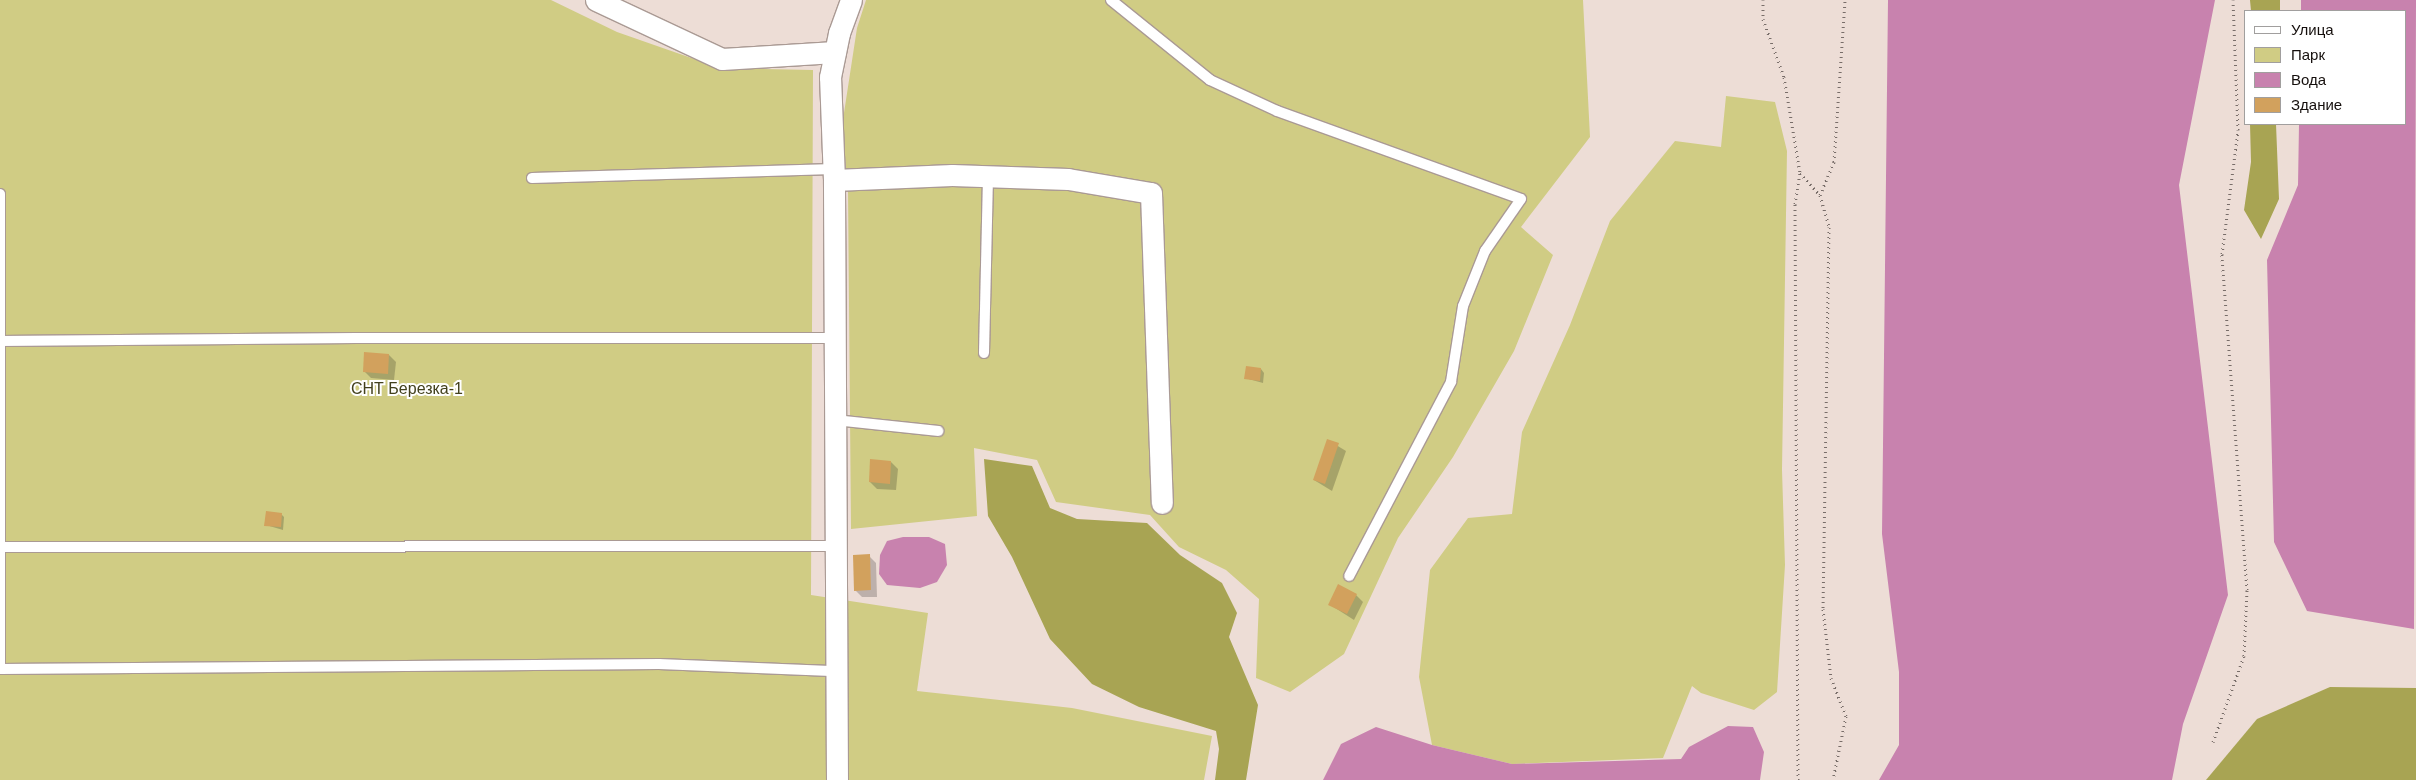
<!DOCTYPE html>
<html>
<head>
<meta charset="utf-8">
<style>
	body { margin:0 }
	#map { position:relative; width:2416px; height:780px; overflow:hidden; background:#edddd6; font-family:Arial,sans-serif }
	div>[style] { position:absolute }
	.green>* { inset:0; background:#d0cc84 }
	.forest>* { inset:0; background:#a8a453 }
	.water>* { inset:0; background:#c882ae }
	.shadow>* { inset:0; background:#0003 }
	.building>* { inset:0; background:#d2a15d }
	.path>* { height:3px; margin-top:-1.5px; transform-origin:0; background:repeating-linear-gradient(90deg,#786d69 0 1px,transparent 0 5px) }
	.roads { filter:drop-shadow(1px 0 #aa9a94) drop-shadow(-1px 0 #aa9a94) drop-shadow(0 1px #aa9a94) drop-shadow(0 -1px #aa9a94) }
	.lane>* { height:10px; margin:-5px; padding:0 5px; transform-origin:5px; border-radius:5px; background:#fff }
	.street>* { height:21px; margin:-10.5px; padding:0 10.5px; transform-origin:10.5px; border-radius:10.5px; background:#fff }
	span { translate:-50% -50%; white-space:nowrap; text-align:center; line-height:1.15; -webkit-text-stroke:4px #fff; paint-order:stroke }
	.park-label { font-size:16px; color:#42401d }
	.legend { position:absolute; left:2244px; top:10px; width:162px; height:115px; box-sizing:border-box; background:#fff; border:1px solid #a19f9e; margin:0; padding:6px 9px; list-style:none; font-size:15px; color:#150f0d }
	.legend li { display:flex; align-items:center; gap:10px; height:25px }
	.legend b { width:25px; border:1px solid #a19f9e }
</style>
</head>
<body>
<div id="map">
	<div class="green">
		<div style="clip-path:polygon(0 0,551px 0,617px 32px,720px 68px,813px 70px,811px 595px,928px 613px,917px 691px,1072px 708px,1212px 736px,1204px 780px,0 780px)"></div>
		<div style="clip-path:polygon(866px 0,1583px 0,1590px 137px,1521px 227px,1553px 255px,1514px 351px,1453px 457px,1398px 538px,1344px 654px,1290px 692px,1256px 678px,1259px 599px,1226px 570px,1179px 547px,1150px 515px,1056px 502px,1037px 460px,974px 448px,977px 516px,851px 529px,848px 190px,842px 126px,857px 28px)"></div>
		<div style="clip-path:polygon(1726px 96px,1775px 102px,1787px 151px,1782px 470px,1785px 565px,1777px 692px,1754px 710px,1701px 693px,1692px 686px,1663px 758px,1512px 764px,1432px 745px,1419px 677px,1430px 570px,1468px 518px,1512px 514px,1522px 432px,1570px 325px,1610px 221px,1675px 141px,1721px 147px)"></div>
	</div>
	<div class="forest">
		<div style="clip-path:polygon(2250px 0,2280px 0,2280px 11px,2251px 11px)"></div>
		<div style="clip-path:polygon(2250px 124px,2276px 124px,2279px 199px,2261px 239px,2244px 210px,2251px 162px)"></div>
		<div style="clip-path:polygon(984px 459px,1032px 466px,1050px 508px,1077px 519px,1147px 523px,1180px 555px,1222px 583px,1237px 613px,1229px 637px,1258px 705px,1246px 780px,1215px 780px,1219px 749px,1216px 731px,1139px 707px,1092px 684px,1050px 639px,1012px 557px,988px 516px)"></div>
		<div style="clip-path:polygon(2330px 687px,2416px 688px,2416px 780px,2206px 780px,2257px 719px)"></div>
	</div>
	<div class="water">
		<div style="clip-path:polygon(1888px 0,2215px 0,2179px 185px,2228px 595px,2183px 724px,2172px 780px,1879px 780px,1899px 745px,1899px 672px,1882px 534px)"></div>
		<div style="clip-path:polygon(2301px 0,2416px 0,2414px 629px,2307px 611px,2274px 542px,2267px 260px,2298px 185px,2299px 124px,2405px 124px,2405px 11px,2301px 11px)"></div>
		<div style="clip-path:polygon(903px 537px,929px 537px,945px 544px,947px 565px,937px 582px,920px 588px,887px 585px,879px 574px,880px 555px,887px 541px)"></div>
		<div style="clip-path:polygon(1728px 726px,1753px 727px,1764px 752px,1760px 780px,1323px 780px,1341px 744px,1376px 727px,1432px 745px,1512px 764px,1681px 759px,1689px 747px)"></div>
	</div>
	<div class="shadow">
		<div style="clip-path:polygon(389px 355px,396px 362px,394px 380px,371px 378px,364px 371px)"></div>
		<div style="clip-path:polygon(1261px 369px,1264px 373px,1263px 383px,1245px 378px)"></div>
		<div style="clip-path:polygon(1328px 440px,1346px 451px,1332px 491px,1314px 480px)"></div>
		<div style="clip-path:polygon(891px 462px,898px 469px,896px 490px,877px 489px,870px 482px)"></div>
		<div style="clip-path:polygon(281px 514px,284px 517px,283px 530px,266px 525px)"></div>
		<div style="clip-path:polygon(869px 556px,876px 563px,877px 597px,862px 597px,855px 590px)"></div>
		<div style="clip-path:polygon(1356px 595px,1363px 602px,1354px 620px,1329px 604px)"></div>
	</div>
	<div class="building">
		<div style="clip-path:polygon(364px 352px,389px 354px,388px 374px,363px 372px)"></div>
		<div style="clip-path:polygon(1246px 366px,1261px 368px,1260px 381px,1244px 379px)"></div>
		<div style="clip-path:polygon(1327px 439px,1339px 443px,1325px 484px,1313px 480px)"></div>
		<div style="clip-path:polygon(870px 459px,891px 461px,890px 484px,869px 482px)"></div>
		<div style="clip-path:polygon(266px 511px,282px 513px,281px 527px,264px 526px)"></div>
		<div style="clip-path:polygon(870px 554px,871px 590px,854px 591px,853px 555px)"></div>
		<div style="clip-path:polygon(1338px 584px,1357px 594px,1347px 614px,1328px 605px)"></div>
	</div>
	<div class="path">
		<div style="left:1763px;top:0;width:19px;rotate:90deg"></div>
		<div style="left:1763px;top:19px;width:62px;rotate:70.1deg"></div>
		<div style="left:1784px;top:77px;width:97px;rotate:80.5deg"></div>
		<div style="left:1800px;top:173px;width:30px;rotate:48deg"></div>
		<div style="left:1820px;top:195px;width:33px;rotate:74deg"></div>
		<div style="left:1829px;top:227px;width:382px;rotate:90.9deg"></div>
		<div style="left:1823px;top:609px;width:69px;rotate:83.4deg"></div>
		<div style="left:1831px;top:678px;width:41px;rotate:68.5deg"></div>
		<div style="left:1846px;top:716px;width:65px;rotate:101.5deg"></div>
		<div style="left:1820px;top:195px;width:36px;rotate:-67deg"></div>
		<div style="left:1834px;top:162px;width:162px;rotate:-86.1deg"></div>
		<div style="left:2213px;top:742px;width:91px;rotate:-70.2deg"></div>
		<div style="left:2244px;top:656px;width:66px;rotate:-87.4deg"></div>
		<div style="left:2247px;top:590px;width:337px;rotate:-94.3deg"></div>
		<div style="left:2222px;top:254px;width:125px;rotate:-82.6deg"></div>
		<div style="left:2238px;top:130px;width:130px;rotate:-92.2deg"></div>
		<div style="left:1798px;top:780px;width:576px;rotate:-90.3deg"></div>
		<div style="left:1795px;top:204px;width:31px;rotate:-81deg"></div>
	</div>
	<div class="roads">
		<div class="lane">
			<div style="left:1111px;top:0;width:127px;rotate:38.9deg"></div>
			<div style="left:1210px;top:80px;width:74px;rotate:24.8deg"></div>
			<div style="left:1277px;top:111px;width:259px;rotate:19.8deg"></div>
			<div style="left:1521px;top:199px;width:63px;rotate:124.7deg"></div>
			<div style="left:1485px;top:251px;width:59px;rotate:111.8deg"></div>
			<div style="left:1463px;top:306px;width:77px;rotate:99deg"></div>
			<div style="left:1451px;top:382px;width:219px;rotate:117.7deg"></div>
			<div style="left:532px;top:178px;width:302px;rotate:-1.7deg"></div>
			<div style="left:0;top:194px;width:475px;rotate:90deg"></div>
			<div style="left:0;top:669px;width:659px;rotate:-0.43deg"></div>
			<div style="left:659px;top:664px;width:178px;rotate:2.3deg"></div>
			<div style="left:0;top:341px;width:356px;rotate:-0.5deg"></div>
			<div style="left:356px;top:338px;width:479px"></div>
			<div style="left:984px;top:353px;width:177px;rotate:-88.7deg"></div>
			<div style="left:835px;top:420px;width:104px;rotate:6.1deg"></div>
			<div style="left:0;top:547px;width:835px;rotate:-0.07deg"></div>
		</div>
		<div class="street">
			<div style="left:596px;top:0;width:139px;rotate:25.1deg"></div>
			<div style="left:722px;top:59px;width:113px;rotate:-3.5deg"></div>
			<div style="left:834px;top:180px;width:118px;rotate:-2.4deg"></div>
			<div style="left:952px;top:175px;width:116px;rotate:2deg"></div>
			<div style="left:1068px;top:179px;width:84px;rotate:9.6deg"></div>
			<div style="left:1151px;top:193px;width:310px;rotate:88deg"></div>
			<div style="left:837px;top:780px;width:600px;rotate:-90.29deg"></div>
			<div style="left:834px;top:180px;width:103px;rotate:-92.2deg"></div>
			<div style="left:830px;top:77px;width:45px;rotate:-78.4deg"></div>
			<div style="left:839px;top:33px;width:35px;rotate:-70deg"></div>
		</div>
	</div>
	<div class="park-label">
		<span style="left:407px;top:389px">СНТ Березка-1</span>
	</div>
	<ul class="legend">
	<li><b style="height:6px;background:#fff"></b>Улица</li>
	<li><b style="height:14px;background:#d0cc84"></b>Парк</li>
	<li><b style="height:14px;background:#c882ae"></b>Вода</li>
	<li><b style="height:14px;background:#d2a15d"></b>Здание</li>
	</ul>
</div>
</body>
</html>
